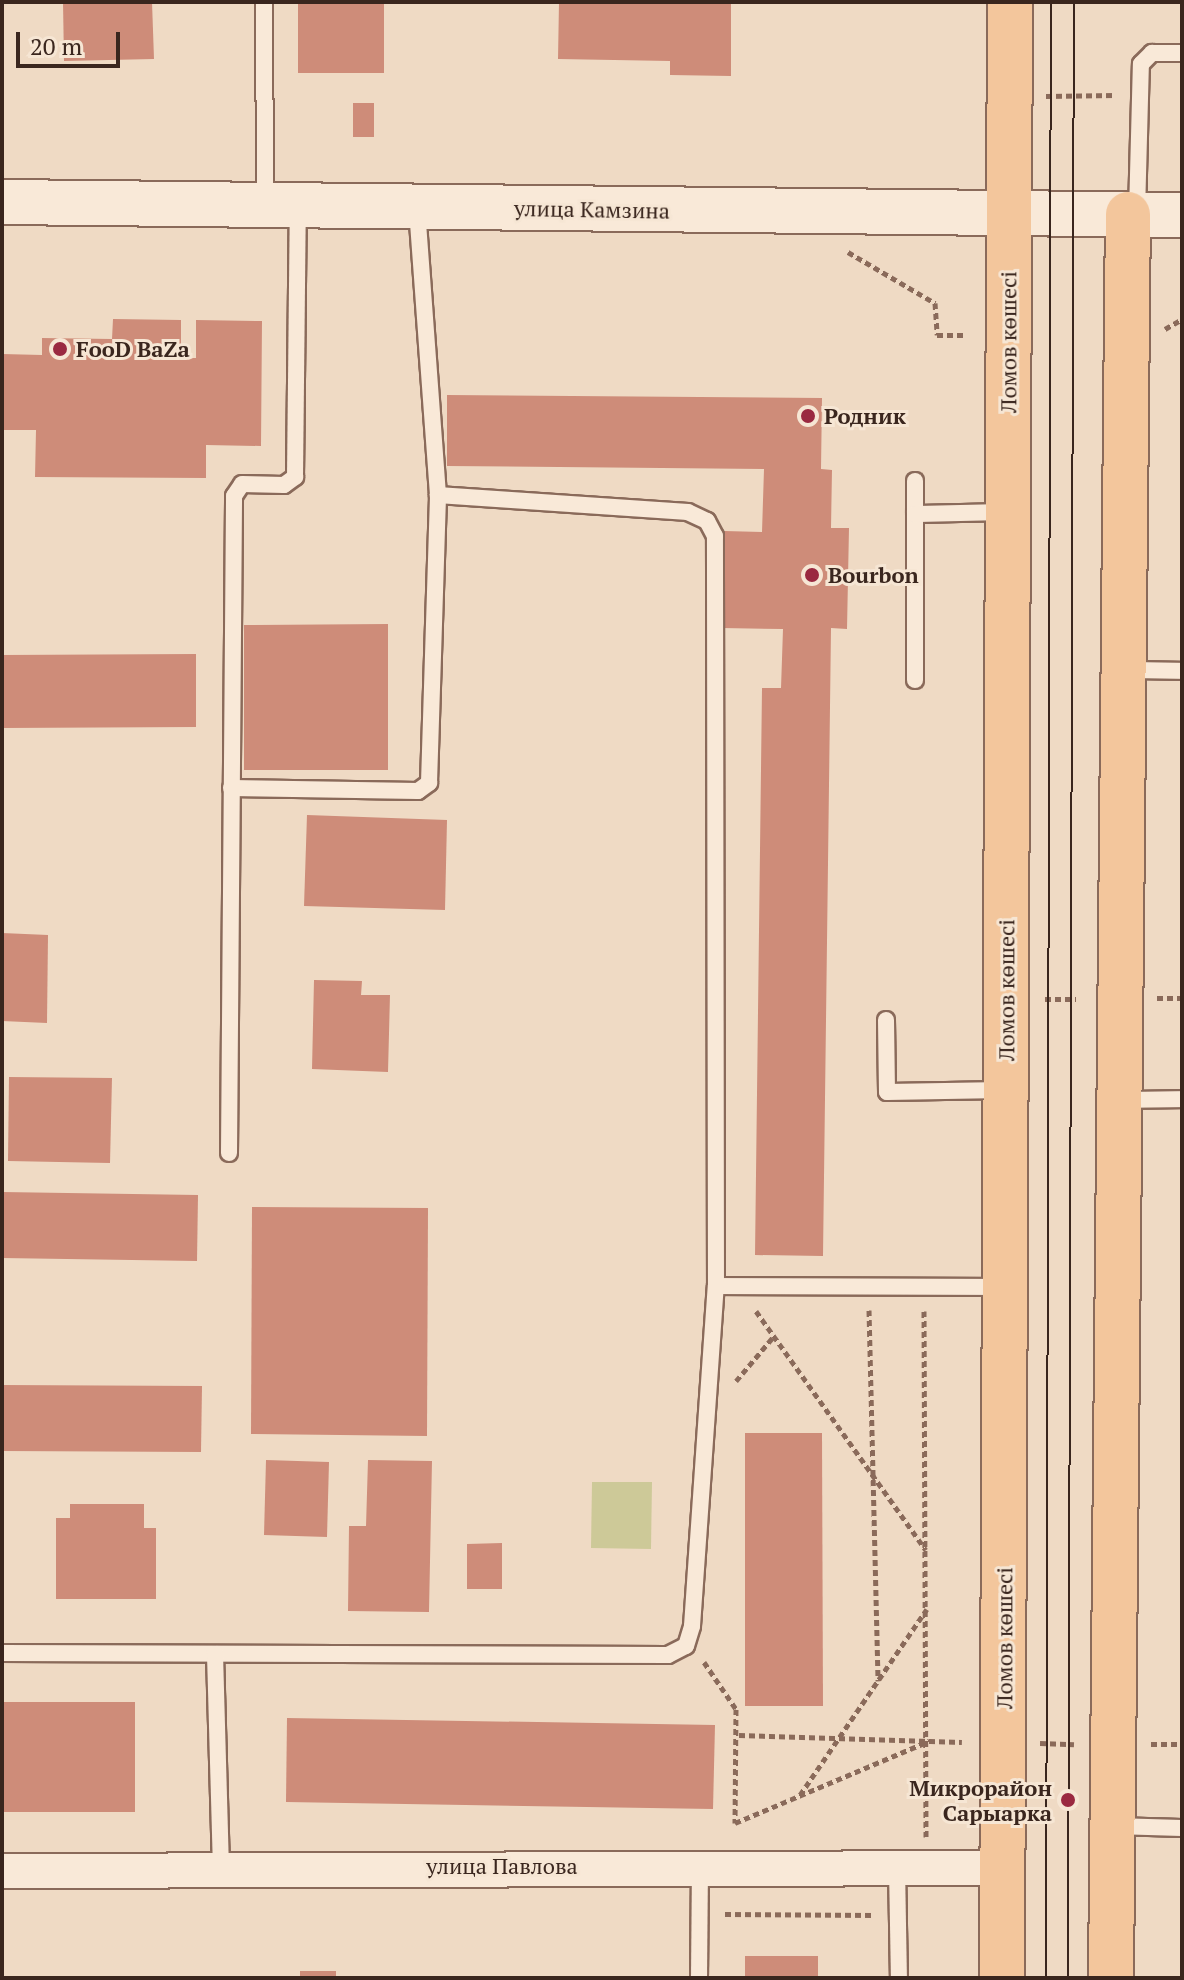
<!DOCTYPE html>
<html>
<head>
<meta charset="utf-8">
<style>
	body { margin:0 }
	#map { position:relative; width:1184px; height:1980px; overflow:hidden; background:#efdac4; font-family:"PT Serif",serif }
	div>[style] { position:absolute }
	.green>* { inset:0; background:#cdc998 }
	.building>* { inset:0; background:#ce8c79 }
	.path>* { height:5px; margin-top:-2.5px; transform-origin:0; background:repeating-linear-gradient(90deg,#8a6a5a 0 6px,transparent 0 10px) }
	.roads { filter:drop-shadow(2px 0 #8a6a5a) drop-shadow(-2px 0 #8a6a5a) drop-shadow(0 2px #8a6a5a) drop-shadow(0 -2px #8a6a5a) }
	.lane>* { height:16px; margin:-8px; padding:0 8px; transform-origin:8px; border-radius:8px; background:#f9e9d8 }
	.street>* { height:34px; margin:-17px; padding:0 17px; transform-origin:17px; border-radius:17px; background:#f9e9d8 }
	.secondary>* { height:44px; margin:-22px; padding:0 22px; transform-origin:22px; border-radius:22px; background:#f9e9d8 }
	.primary>* { height:44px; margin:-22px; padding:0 22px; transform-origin:22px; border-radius:22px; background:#f3c69c }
	.tram>* { height:2px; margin:-1px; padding:0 1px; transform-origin:1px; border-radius:1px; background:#3a261e }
	.dots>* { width:22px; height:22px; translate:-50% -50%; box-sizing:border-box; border:4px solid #f6e6d4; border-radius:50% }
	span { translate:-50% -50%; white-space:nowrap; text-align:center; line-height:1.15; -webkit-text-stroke:6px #f6e6d4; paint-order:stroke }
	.street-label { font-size:22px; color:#3a261e }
	.poi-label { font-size:22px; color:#3a261e; font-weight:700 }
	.left { translate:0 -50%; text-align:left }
	.right { translate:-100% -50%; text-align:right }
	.frame { position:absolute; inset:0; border:4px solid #3a261e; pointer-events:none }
	.scale { position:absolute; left:16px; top:32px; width:104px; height:36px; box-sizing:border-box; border:4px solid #3a261e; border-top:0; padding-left:10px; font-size:24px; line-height:28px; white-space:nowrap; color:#3a261e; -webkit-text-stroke:6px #f6e6d4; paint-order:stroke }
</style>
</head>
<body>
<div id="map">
	<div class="green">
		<div style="clip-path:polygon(592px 1482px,652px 1482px,651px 1549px,591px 1548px)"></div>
	</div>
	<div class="building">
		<div style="clip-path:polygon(63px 2px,152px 2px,154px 59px,64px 61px)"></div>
		<div style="clip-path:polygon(298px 2px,384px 2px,384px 73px,298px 73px)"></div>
		<div style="clip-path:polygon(559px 2px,731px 2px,731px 76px,670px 75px,670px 61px,558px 59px)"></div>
		<div style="clip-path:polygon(353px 103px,374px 103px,374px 137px,353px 137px)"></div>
		<div style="clip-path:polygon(113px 319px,181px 320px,181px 358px,196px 358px,196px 320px,262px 321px,261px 446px,206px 445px,206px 478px,35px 477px,36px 430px,2px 430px,2px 354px,42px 355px,42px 338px,112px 339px)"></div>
		<div style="clip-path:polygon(447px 395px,822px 398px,821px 469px,832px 470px,831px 528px,849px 528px,847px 629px,831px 628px,823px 1256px,755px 1255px,762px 688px,781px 688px,783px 629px,722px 628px,724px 531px,762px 532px,764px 469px,447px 466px)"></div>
		<div style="clip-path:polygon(388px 624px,388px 770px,244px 770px,244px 625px)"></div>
		<div style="clip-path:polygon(196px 654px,196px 727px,2px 728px,2px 655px)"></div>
		<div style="clip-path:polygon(307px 815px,447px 820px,445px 910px,304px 906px)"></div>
		<div style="clip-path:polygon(2px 933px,48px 935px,47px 1023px,2px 1021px)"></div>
		<div style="clip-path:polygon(314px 980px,362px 981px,361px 995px,390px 995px,388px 1072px,312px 1069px)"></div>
		<div style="clip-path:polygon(9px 1077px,112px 1078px,110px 1163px,8px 1161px)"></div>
		<div style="clip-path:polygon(2px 1192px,198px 1195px,197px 1261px,2px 1258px)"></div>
		<div style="clip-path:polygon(252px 1207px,428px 1208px,427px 1436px,251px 1434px)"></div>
		<div style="clip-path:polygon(2px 1385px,202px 1386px,201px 1452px,2px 1451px)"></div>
		<div style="clip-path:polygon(745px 1433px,822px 1433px,823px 1706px,745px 1706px)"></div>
		<div style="clip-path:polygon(266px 1460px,329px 1462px,327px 1537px,264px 1535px)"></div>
		<div style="clip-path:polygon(368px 1460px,432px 1461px,429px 1612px,348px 1611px,349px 1526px,366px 1526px)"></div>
		<div style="clip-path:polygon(70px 1504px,144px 1504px,144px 1528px,156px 1528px,156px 1599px,56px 1599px,56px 1518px,70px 1518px)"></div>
		<div style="clip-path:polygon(502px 1543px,502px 1589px,467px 1589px,467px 1544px)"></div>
		<div style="clip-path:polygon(2px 1702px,135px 1702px,135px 1812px,2px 1812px)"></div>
		<div style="clip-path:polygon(287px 1718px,715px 1725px,713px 1809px,286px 1802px)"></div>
		<div style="clip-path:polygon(745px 1956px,818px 1956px,818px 1978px,745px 1978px)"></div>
		<div style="clip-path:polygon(300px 1971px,336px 1971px,336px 1978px,300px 1978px)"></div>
	</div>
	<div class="path">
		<div style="left:1046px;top:96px;width:70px;rotate:-0.8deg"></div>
		<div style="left:848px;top:252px;width:101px;rotate:30.4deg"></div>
		<div style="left:935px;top:303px;width:32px;rotate:86deg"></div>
		<div style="left:937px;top:335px;width:28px"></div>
		<div style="left:1165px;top:329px;width:20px;rotate:-30deg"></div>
		<div style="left:863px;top:572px;width:27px"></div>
		<div style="left:1157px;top:998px;width:25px"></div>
		<div style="left:1045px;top:999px;width:31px"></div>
		<div style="left:869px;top:1310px;width:371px;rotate:88.6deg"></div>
		<div style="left:756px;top:1311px;width:293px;rotate:54.6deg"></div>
		<div style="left:924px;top:1311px;width:526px;rotate:89.78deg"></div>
		<div style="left:736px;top:1381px;width:59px;rotate:-49.8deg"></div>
		<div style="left:704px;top:1662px;width:57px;rotate:55.8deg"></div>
		<div style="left:736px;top:1709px;width:114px;rotate:90.5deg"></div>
		<div style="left:735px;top:1823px;width:211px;rotate:-22.9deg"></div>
		<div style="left:739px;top:1735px;width:223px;rotate:1.8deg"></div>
		<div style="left:1040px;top:1743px;width:34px;rotate:2deg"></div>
		<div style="left:1151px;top:1744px;width:31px"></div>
		<div style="left:800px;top:1795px;width:225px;rotate:-55.7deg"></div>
		<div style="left:725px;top:1914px;width:150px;rotate:0.4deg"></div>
	</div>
	<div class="roads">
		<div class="lane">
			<div style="left:264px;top:2px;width:200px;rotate:89.7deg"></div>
			<div style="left:1137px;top:213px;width:149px;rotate:-88.5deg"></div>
			<div style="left:1141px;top:64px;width:16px;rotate:-45deg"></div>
			<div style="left:1152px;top:53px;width:30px"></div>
			<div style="left:915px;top:481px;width:199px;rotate:90deg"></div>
			<div style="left:915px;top:514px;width:91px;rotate:-1.3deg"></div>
			<div style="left:1126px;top:670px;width:56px;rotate:1deg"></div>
			<div style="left:231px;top:788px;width:187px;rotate:0.9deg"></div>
			<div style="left:418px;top:791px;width:14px;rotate:-36deg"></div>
			<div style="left:429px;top:783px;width:288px;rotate:-88.2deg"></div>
			<div style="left:438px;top:495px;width:289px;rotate:-94.2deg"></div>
			<div style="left:886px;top:1020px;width:72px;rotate:89.2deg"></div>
			<div style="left:887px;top:1092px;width:116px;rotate:-1deg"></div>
			<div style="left:1121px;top:1100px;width:61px;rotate:-0.9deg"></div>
			<div style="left:229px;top:1153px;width:657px;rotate:-89.56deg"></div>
			<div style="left:234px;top:496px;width:14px;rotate:-56deg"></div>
			<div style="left:242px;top:484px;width:42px;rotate:1.4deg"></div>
			<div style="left:284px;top:485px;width:14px;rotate:-36deg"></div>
			<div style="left:295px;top:477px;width:271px;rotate:-89.4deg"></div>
			<div style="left:716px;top:1286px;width:287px;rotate:0.2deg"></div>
			<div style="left:2px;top:1653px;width:666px;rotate:0.17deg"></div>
			<div style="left:668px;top:1655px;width:20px;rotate:-27deg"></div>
			<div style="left:686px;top:1646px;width:21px;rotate:-73deg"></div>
			<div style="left:692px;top:1626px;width:341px;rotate:-86deg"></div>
			<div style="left:716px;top:1286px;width:750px;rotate:-90.08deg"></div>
			<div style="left:715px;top:536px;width:17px;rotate:-118deg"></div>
			<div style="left:707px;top:521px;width:21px;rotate:-155deg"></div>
			<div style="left:688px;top:512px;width:251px;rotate:-176.1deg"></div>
			<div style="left:215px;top:1654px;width:215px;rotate:88.4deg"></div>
			<div style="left:1114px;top:1826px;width:68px;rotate:1.7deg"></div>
			<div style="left:897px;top:1867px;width:111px;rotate:89deg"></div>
			<div style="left:699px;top:1978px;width:113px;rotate:-89.5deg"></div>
		</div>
		<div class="street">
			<div style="left:2px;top:1871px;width:1001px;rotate:-0.17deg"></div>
		</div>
		<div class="secondary">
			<div style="left:2px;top:202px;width:1180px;rotate:0.63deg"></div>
		</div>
		<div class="primary">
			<div style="left:1002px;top:1978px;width:1976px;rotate:-89.77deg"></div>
			<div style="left:1111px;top:1978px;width:1764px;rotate:-89.45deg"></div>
		</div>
	</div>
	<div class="tram">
		<div style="left:1046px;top:1978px;width:1976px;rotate:-89.86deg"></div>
		<div style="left:1068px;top:1978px;width:1976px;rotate:-89.83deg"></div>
	</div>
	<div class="dots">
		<div style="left:60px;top:349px;background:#9a2940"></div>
		<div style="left:808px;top:416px;background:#9a2940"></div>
		<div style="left:812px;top:575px;background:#9a2940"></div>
		<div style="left:1068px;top:1800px;background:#9a2940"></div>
	</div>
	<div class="street-label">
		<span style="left:592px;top:209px;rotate:1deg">улица Камзина</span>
		<span style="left:1008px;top:342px;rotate:-90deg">Ломов көшесі</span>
		<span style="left:1006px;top:990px;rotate:-90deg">Ломов көшесі</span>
		<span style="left:1004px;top:1638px;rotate:-90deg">Ломов көшесі</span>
		<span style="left:502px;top:1866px">улица Павлова</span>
	</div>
	<div class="poi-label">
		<span class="left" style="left:76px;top:349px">FooD BaZa</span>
		<span class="left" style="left:824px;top:416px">Родник</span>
		<span class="left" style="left:828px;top:575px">Bourbon</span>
		<span class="right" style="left:1052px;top:1800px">Микрорайон<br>Сарыарка</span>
	</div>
	<div class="frame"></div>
	<div class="scale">20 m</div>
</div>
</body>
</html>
